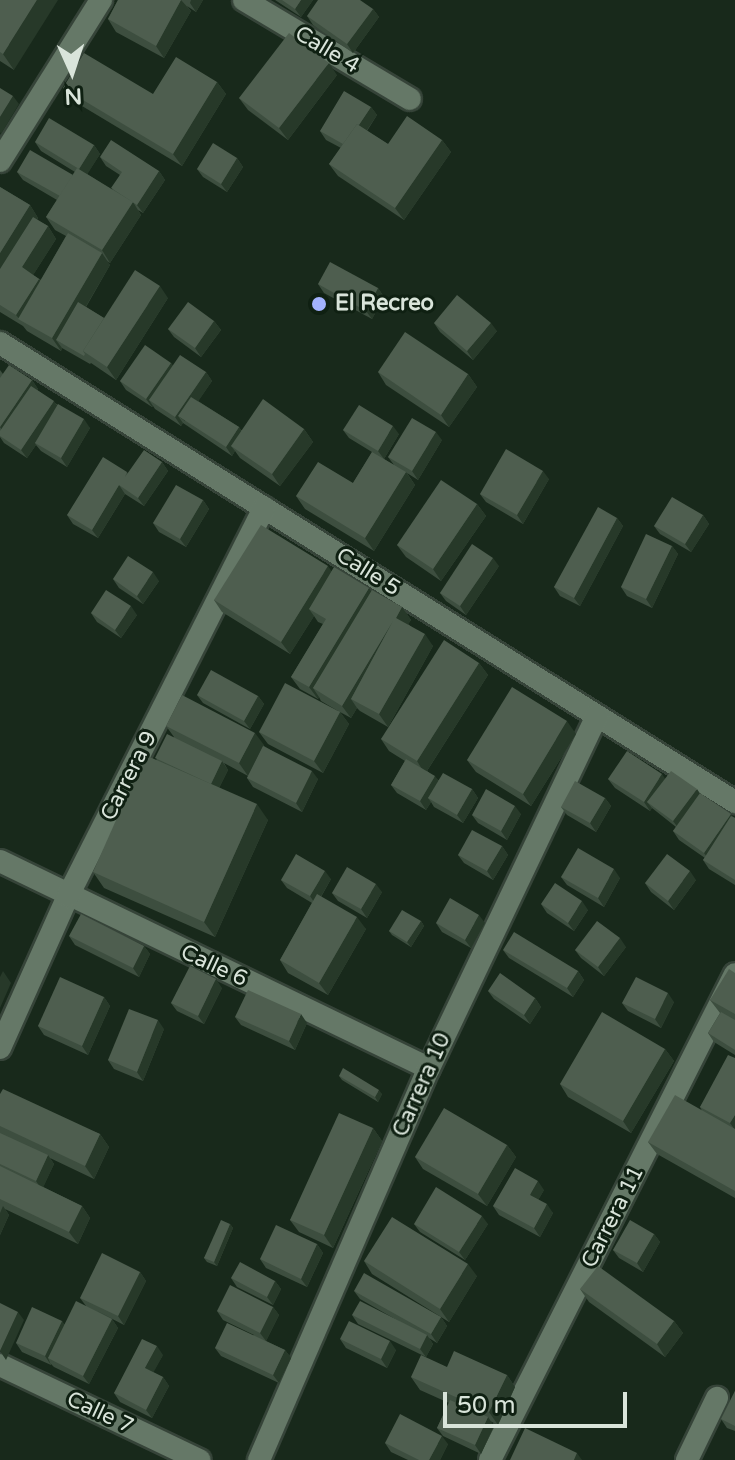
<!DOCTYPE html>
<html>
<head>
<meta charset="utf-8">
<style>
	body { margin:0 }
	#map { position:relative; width:735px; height:1460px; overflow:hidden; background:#18291b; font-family:"Varela Round",sans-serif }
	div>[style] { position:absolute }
	.roads { filter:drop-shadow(2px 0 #364439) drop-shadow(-2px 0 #364439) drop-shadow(0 2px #364439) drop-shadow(0 -2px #364439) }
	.street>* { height:22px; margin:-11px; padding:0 11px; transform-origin:11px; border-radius:11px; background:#657867 }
	.wall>* { inset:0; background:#3d4e3f }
	.shaded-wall>* { inset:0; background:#273929 }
	.building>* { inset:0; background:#4e5e4f }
	.dots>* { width:22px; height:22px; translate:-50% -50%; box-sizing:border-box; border:4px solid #0f2012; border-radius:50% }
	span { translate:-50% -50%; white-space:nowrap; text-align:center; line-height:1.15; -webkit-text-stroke:6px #0f2012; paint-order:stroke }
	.street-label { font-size:22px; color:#d9e4da }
	.poi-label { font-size:22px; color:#d9e4da; font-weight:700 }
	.left { translate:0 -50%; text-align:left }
	.north { position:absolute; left:32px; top:32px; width:80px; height:80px; -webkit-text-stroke:6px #0f2012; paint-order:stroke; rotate:177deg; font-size:22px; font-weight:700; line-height:32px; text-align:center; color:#d9e4da }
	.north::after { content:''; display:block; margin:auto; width:28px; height:36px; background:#d9e4da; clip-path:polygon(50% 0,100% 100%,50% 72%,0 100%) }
	.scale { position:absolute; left:443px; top:1392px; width:184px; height:36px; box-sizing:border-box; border:4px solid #d9e4da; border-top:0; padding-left:10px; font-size:24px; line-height:28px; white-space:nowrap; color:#d9e4da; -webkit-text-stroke:6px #0f2012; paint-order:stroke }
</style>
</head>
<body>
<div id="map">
	<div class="roads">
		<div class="street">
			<div style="left:244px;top:0;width:193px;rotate:30.8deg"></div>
			<div style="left:0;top:161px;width:190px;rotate:-57.9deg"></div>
			<div style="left:0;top:343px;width:867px;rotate:31.98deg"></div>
			<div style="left:0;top:861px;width:476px;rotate:25.8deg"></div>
			<div style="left:0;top:1048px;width:167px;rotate:-65.9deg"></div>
			<div style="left:68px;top:896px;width:435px;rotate:-63.2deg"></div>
			<div style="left:0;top:1365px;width:221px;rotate:25.5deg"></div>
			<div style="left:259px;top:1460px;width:427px;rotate:-66.6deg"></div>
			<div style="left:429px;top:1068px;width:390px;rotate:-64.5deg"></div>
			<div style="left:490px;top:1460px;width:544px;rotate:-63.25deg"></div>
			<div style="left:687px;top:1460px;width:69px;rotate:-64.2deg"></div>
		</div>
	</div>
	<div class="wall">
		<div style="clip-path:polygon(0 0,14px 70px,0 61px)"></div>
		<div style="clip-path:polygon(118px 0,203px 0,196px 12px,187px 6px,191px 11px,164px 58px,116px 32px,108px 19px)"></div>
		<div style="clip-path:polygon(275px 0,313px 0,301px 17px)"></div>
		<div style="clip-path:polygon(373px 9px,379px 17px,353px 53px,313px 25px,307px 16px)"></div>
		<div style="clip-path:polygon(337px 75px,288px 140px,248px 110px,239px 98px)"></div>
		<div style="clip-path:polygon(217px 82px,226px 94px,182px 166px,72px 100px,63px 88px,153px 94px)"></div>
		<div style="clip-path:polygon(371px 107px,377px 115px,367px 131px,388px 144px,442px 140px,451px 152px,404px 220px,338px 176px,329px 164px,341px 148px,326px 140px,320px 131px)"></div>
		<div style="clip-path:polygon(35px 142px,94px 145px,100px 154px,87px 174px,112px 190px,120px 175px,106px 166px,100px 157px,159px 171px,165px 180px,143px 213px,138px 210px,141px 215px,110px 263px,107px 261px,110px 265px,86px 307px,104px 318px,168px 298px,116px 380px,91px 363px,90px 364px,62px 348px,61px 351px,27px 331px,23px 326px,0 312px,0 187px,30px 205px,38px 218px,37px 220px,48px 226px,56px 239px,33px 275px,41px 280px,66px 236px,55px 230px,46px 217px,57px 200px,23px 180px,17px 172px,73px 176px,75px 172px,41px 151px)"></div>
		<div style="clip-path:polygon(237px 158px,243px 167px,227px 192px,203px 177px,197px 169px)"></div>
		<div style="clip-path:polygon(318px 284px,378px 288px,384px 297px,372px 319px,324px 293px)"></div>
		<div style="clip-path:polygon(214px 321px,221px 330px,201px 357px,174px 337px,168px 329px)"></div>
		<div style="clip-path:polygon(434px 323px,497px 331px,473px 360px,440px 332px)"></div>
		<div style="clip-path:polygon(171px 363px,173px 366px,206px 372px,212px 381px,198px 401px,239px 427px,241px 430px,304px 429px,313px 442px,280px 486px,240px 458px,235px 451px,232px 456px,183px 423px,181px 426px,155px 409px,153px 406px,152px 407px,126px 390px,120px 381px)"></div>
		<div style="clip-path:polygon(0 370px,3px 374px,32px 380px,38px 389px,37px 390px,90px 428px,67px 467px,41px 451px,36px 445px,27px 458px,4px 443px,0 437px)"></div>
		<div style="clip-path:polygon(378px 372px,468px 374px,477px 387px,449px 427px,386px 385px)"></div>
		<div style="clip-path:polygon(343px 430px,399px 434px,384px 459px,394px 465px,388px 457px,442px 440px,418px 480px,407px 473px,415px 485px,374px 551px,305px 509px,296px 496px,353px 483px,372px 452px,349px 438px)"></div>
		<div style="clip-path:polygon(162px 462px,168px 471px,144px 506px,125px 494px,98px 538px,73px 524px,67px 515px,127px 472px,128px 474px)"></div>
		<div style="clip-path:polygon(549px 479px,523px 524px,486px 502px,480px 494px)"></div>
		<div style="clip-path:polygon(203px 500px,209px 509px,186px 547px,159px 532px,153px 523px)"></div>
		<div style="clip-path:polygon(477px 504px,486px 516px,441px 581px,406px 557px,397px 545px)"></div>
		<div style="clip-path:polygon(703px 515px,709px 524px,691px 552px,660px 534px,654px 526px)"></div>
		<div style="clip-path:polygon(617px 518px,623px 526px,580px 606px,560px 596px,554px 587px)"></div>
		<div style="clip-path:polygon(672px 546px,678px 554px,652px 608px,627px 596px,621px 587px)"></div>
		<div style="clip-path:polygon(499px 566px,466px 615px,446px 601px,440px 593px)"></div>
		<div style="clip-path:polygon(332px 571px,402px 607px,411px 620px,408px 624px,433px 646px,388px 727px,360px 711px,357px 708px,351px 718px,340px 712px,349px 724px,323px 773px,268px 744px,259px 732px,338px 711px,321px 701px,319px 697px,318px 699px,300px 689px,291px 677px,323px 624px,318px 622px,314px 616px,290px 654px,222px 612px,214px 600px)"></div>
		<div style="clip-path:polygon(113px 579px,159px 581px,143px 604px,119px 588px)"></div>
		<div style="clip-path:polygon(91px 613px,137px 615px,121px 638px,97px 622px)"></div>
		<div style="clip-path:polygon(479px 663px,488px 675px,427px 771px,438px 780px,472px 789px,478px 798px,463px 823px,434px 807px,431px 802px,426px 810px,397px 793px,391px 785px,405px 761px,389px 751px,381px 739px)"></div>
		<div style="clip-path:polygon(197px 695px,258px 696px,264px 704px,250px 729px,203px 703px)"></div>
		<div style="clip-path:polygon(166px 726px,264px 745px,264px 746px,318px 779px,302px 812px,253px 787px,247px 778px,248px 776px,224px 763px,228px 770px,219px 788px,268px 820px,215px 937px,104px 888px,93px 872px,156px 760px,174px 737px)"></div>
		<div style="clip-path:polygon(576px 734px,531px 806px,476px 772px,467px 760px)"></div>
		<div style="clip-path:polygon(608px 779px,665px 779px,699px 794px,735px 818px,735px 885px,709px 869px,703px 860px,705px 858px,679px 840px,673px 831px,676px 827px,652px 808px,650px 811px,615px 788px)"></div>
		<div style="clip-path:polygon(605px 798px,611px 806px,596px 832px,567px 815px,561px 807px)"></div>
		<div style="clip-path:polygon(521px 814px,507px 840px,478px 823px,472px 815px)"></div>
		<div style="clip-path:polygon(502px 846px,508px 855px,493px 880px,464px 863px,458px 855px)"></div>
		<div style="clip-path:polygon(561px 877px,620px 878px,604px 907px,567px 885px)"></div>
		<div style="clip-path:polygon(331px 879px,321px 897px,366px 929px,328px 995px,288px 973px,280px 960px,312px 903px,287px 888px,281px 880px)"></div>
		<div style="clip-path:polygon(696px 880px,674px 910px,651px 892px,645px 883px)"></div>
		<div style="clip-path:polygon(382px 892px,367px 918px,338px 901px,332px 893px)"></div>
		<div style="clip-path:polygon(541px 904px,588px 910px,574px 931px,547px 913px)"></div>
		<div style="clip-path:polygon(421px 921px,424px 926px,411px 947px,392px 935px,389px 931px)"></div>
		<div style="clip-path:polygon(436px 923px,485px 923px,471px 948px,442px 932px)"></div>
		<div style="clip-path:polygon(69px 936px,144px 946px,150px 954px,139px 977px,75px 945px)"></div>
		<div style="clip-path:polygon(626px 947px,604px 976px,581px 958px,575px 950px)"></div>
		<div style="clip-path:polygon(503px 950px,578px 971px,584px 980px,573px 997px,509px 958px)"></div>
		<div style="clip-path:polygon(735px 973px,735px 1055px,714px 1042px,708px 1033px,720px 1013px,710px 1000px)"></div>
		<div style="clip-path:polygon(222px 988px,204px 1024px,177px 1011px,171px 1003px)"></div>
		<div style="clip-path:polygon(488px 991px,535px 998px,541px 1007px,530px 1024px,494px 999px)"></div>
		<div style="clip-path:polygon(104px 997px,110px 1006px,88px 1055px,44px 1035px,38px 1026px)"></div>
		<div style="clip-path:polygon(674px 1002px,661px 1028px,628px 1011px,622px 1003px)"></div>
		<div style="clip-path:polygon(235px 1017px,307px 1023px,295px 1050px,241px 1025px)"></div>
		<div style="clip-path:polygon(164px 1029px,143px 1081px,114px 1069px,108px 1060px)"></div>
		<div style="clip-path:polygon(665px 1049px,674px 1061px,631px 1133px,568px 1097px,560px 1084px)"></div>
		<div style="clip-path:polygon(735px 1058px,735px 1198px,657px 1154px,648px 1142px,702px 1111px,700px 1107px)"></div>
		<div style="clip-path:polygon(339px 1076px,382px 1094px,378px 1102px,342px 1080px)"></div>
		<div style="clip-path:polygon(0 1094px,100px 1134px,109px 1147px,94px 1179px,50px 1158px,54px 1164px,43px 1187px,82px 1206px,90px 1218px,78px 1244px,5px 1209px,9px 1215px,0 1235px)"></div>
		<div style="clip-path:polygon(373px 1128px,382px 1141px,333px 1248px,299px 1232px,290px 1220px)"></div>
		<div style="clip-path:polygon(507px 1145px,516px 1157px,487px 1206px,423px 1169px,415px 1157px)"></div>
		<div style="clip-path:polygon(544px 1190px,538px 1200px,553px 1213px,540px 1237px,499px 1215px,493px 1206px)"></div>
		<div style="clip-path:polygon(230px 1224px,233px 1228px,217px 1266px,207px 1262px,204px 1258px)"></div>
		<div style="clip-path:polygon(414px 1224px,488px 1224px,465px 1260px,420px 1232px)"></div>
		<div style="clip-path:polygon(654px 1234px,660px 1242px,643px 1272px,619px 1258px,613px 1250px)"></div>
		<div style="clip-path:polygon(317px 1244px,323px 1253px,307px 1287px,266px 1268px,260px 1259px)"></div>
		<div style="clip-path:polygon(364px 1261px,477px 1276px,449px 1322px,372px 1274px)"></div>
		<div style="clip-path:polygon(140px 1272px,146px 1281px,124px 1325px,95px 1310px,112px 1319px,118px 1328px,89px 1384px,54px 1367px,51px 1364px,51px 1365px,22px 1352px,16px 1343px,62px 1321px,64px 1325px,86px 1306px,80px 1298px)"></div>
		<div style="clip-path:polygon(231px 1278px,275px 1281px,281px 1289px,273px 1305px,237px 1287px)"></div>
		<div style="clip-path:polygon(580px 1289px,674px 1321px,683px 1333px,665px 1357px,589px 1302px)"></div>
		<div style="clip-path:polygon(354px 1291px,441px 1317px,447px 1326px,437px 1343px,429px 1338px,433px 1344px,426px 1357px,358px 1324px,352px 1315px,402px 1323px,360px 1299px)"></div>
		<div style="clip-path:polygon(273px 1307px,279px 1315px,266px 1341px,285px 1350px,291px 1358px,279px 1383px,221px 1356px,215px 1348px,254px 1335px,223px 1320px,217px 1311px)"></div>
		<div style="clip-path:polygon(340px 1339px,396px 1350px,387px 1368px,346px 1348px)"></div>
		<div style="clip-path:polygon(163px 1355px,153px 1372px,163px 1377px,169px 1386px,152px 1418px,120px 1402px,114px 1393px)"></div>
		<div style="clip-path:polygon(447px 1367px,507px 1375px,515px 1387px,498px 1425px,490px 1421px,494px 1426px,481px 1454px,443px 1436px,437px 1428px,449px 1403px,420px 1390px,411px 1377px)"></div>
		<div style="clip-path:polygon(735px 1391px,735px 1431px,727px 1428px,721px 1419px)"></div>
		<div style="clip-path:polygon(385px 1443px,448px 1444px,440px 1460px,408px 1460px,391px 1452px)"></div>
	</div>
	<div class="shaded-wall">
		<div style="clip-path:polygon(37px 0,58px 0,14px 70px,3px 54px)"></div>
		<div style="clip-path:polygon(181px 0,191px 11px,164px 58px,156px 46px)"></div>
		<div style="clip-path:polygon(191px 0,203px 0,196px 12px,190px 3px)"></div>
		<div style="clip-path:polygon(301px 0,313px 0,301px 17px,295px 9px)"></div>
		<div style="clip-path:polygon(373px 9px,379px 17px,353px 53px,347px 44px)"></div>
		<div style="clip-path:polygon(329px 63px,337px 75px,288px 140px,279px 128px)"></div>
		<div style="clip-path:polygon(217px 82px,226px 94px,182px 166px,173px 154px)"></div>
		<div style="clip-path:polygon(13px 96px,19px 104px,1px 134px,0 132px,0 117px)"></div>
		<div style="clip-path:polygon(371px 107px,377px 115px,351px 154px,345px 145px)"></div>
		<div style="clip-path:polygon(442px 140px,451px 152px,404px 220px,395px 208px)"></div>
		<div style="clip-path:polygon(94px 145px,100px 154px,85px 178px,79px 169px)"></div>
		<div style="clip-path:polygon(237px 158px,243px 167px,227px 192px,221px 184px)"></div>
		<div style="clip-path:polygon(159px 171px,165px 180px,143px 213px,137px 205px)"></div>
		<div style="clip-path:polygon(133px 202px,141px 215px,110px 263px,102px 250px)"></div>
		<div style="clip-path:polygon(30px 205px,38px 218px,2px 276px,0 273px,0 253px)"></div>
		<div style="clip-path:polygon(48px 226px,56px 239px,30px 280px,22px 267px)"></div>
		<div style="clip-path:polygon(102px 253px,110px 265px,64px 344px,56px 340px,62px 348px,61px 351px,52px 338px)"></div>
		<div style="clip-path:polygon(39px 279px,48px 291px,20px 320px,16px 315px)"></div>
		<div style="clip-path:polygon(160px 286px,168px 298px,116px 380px,107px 367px)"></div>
		<div style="clip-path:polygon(378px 288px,384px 297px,372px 319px,366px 311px)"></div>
		<div style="clip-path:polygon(214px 321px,221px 330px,201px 357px,195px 348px)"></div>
		<div style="clip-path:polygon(491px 323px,497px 331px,473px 360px,467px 351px)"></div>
		<div style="clip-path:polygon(171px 363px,177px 371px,149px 400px,153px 406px,152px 407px,146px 399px)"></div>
		<div style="clip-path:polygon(206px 372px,212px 381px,185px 421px,178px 416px,183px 423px,181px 426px,175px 417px)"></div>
		<div style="clip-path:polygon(468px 374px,477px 387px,449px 427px,441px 415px)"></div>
		<div style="clip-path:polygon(32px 380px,38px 389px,6px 436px,0 427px)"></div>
		<div style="clip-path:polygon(54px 401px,60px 410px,35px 443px,36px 445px,27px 458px,21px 450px)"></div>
		<div style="clip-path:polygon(84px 419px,90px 428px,67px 467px,61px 458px)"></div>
		<div style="clip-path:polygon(393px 426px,399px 434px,384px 459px,378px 451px)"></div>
		<div style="clip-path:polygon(239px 427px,245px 436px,231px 446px,235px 451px,232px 456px,226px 447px)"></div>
		<div style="clip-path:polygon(304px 429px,313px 442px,280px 486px,272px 474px)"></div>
		<div style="clip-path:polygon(436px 432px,442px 440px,418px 480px,412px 471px)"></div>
		<div style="clip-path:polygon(162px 462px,168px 471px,144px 506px,138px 498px)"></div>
		<div style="clip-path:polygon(543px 471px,549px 479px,523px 524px,517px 515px)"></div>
		<div style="clip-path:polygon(406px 472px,415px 485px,374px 551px,365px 538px)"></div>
		<div style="clip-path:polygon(119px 485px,125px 494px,98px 538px,92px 530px)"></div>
		<div style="clip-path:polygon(203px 500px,209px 509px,186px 547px,180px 539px)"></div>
		<div style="clip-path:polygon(477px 504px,486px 516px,441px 581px,433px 569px)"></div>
		<div style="clip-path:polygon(703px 515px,709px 524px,691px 552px,685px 544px)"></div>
		<div style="clip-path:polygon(617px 518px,623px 526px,580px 606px,574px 598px)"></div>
		<div style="clip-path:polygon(672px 546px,678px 554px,652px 608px,646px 599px)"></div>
		<div style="clip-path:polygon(493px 558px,499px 566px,466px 615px,460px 606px)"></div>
		<div style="clip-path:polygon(328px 566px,337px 579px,309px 609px,314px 616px,290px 654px,281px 642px)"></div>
		<div style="clip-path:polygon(153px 572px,159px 581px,143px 604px,137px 596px)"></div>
		<div style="clip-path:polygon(369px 588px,377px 600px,313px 688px,319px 697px,318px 699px,309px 687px)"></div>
		<div style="clip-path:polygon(131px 606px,137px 615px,121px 638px,115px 630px)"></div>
		<div style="clip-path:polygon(402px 607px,411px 620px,404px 630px,396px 618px)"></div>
		<div style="clip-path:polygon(393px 621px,351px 699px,357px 708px,351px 718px,342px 706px)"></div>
		<div style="clip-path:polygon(425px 634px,433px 646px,388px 727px,379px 714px)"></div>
		<div style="clip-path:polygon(479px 663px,488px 675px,425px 774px,417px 761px)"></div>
		<div style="clip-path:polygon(258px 696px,264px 704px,250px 729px,244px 721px)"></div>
		<div style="clip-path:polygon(340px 712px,349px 724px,323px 773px,314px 761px)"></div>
		<div style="clip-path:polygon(567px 721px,576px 734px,531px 806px,523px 794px)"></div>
		<div style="clip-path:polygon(255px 733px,264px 745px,248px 776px,239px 763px)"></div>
		<div style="clip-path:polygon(222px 761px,228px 770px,216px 794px,210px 786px)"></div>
		<div style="clip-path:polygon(312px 771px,318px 779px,302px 812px,296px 803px)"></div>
		<div style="clip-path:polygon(662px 774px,668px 783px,647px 802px,652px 808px,650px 811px,644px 802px)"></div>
		<div style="clip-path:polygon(435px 776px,441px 784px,428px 798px,431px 802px,426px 810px,420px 801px)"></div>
		<div style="clip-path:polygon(472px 789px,478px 798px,463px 823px,457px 815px)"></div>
		<div style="clip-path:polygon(697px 789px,703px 798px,679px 829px,673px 821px)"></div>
		<div style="clip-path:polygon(605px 798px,611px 806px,596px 832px,590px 823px)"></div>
		<div style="clip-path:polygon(257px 804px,268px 820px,215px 937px,204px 922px)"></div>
		<div style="clip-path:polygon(515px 806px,521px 814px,507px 840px,501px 831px)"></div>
		<div style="clip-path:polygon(731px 814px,735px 820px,710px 861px,704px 853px)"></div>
		<div style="clip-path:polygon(502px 846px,508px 855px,493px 880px,487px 871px)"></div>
		<div style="clip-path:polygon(614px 869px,620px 878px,604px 907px,598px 898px)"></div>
		<div style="clip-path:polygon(325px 871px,331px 879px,316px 905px,310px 896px)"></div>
		<div style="clip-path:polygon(690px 871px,696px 880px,674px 910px,668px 901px)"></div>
		<div style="clip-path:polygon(376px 884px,382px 892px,367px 918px,361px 909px)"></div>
		<div style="clip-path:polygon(582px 901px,588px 910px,574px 931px,568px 923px)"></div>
		<div style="clip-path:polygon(479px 915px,485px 923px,471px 948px,465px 940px)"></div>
		<div style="clip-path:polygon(357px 917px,366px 929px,328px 995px,319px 983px)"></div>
		<div style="clip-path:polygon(421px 921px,424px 926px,411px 947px,407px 942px)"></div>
		<div style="clip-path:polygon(620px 938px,626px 947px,604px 976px,598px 967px)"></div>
		<div style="clip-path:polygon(144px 946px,150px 954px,139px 977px,133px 968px)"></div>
		<div style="clip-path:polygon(3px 971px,11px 983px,0 1008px,0 977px)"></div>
		<div style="clip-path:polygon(578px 971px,584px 980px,573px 997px,567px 988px)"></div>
		<div style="clip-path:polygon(216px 979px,222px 988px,204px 1024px,198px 1016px)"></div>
		<div style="clip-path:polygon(668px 993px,674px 1002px,661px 1028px,655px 1019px)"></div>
		<div style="clip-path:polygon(104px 997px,110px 1006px,88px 1055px,82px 1046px)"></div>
		<div style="clip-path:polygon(535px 998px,541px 1007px,530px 1024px,524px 1015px)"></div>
		<div style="clip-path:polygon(301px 1014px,307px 1023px,295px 1050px,289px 1041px)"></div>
		<div style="clip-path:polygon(158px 1020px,164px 1029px,143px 1081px,137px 1072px)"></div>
		<div style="clip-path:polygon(665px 1049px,674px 1061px,631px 1133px,623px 1121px)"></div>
		<div style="clip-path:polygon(379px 1090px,382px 1094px,378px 1102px,375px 1097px)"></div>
		<div style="clip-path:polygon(735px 1115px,735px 1130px,730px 1123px)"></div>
		<div style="clip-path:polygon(373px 1128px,382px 1141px,333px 1248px,324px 1235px)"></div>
		<div style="clip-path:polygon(100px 1134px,109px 1147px,94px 1179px,85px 1166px)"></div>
		<div style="clip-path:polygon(507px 1145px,516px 1157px,487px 1206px,478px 1194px)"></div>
		<div style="clip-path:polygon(48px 1155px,54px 1164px,42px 1190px,36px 1181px)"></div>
		<div style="clip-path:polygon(538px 1181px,544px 1190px,536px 1204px,530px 1195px)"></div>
		<div style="clip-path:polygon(547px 1204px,553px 1213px,540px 1237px,534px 1228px)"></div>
		<div style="clip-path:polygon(3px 1206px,9px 1215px,0 1235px,0 1213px)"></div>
		<div style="clip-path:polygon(82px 1206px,90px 1218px,78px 1244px,69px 1232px)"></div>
		<div style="clip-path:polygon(482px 1216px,488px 1224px,465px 1260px,459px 1252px)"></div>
		<div style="clip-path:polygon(230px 1224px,233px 1228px,217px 1266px,214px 1262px)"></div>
		<div style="clip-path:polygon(654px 1234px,660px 1242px,643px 1272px,637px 1263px)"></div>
		<div style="clip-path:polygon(317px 1244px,323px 1253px,307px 1287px,301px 1279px)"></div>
		<div style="clip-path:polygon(468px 1264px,477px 1276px,449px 1322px,440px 1309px)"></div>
		<div style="clip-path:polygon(140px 1272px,146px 1281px,124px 1325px,118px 1316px)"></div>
		<div style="clip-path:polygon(275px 1281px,281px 1289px,273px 1305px,267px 1297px)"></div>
		<div style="clip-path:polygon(273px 1307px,279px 1315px,266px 1341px,260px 1333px)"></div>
		<div style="clip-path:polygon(18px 1312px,24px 1320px,6px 1360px,0 1351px)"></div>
		<div style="clip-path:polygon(441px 1317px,447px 1326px,437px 1343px,431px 1334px)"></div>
		<div style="clip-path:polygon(112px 1319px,118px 1328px,89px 1384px,83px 1376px)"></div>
		<div style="clip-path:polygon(62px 1321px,68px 1329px,48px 1358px,51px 1365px,45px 1356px)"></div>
		<div style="clip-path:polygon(674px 1321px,683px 1333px,665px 1357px,657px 1344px)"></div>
		<div style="clip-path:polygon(427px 1335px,433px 1344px,426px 1357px,420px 1349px)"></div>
		<div style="clip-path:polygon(390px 1341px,396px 1350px,387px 1368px,381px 1359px)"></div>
		<div style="clip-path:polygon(157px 1346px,163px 1355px,151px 1377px,145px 1368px)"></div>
		<div style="clip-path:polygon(285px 1350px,291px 1358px,279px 1383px,273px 1375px)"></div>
		<div style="clip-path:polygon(507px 1375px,515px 1387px,498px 1425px,489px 1412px)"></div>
		<div style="clip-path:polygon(163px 1377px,169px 1386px,152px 1418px,146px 1410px)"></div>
		<div style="clip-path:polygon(488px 1417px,494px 1426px,481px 1454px,475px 1445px)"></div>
		<div style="clip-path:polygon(442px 1436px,448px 1444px,440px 1460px,429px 1460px)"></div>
		<div style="clip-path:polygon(577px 1453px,582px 1460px,574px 1460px)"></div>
	</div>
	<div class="building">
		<div style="clip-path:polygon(0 0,37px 0,3px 54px,0 52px)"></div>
		<div style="clip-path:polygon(118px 0,181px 0,156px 46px,108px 19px)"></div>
		<div style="clip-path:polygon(282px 0,301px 0,295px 9px)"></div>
		<div style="clip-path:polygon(318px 0,360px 0,373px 9px,347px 44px,307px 16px)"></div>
		<div style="clip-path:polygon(289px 33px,329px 63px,279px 128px,239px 98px)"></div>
		<div style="clip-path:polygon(84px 53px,153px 94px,176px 57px,217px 82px,173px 154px,63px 88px)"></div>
		<div style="clip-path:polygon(0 88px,13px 96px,0 117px)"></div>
		<div style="clip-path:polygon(344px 91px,371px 107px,359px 125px,357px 124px,343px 144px,320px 131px)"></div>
		<div style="clip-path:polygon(407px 116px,442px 140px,395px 208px,329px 164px,357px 124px,388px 144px)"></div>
		<div style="clip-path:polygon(49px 118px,94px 145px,79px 169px,35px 142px)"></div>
		<div style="clip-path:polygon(111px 140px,159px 171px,137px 205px,111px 188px,122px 172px,100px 157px)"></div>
		<div style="clip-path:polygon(213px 143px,237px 158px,221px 184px,197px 169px)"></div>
		<div style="clip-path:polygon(30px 150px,73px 175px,60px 196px,17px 172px)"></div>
		<div style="clip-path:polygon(77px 168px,133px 202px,102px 250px,46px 217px)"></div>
		<div style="clip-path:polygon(0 187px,30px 205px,0 253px)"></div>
		<div style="clip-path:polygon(33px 217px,48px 226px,22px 267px,39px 279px,16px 315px,0 305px,0 269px)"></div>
		<div style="clip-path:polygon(68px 233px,102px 253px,52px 338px,18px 319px)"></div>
		<div style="clip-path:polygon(330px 262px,378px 288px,366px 311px,318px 284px)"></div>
		<div style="clip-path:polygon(135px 270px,160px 286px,107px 367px,83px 351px)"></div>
		<div style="clip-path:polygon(457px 295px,491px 323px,467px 351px,434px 323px)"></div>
		<div style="clip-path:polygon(78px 302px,104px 318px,83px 351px,85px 354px,84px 356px,56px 340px)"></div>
		<div style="clip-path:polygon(188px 302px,214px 321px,195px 348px,168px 329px)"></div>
		<div style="clip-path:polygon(405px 332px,468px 374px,441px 415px,378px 372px)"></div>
		<div style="clip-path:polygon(145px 345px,171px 363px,146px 399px,120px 381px)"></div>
		<div style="clip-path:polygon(180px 355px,206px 372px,175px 417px,149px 400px)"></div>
		<div style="clip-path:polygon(9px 365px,32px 380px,0 427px,0 378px)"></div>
		<div style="clip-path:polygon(31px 386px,54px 401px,21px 450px,0 436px,0 431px)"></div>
		<div style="clip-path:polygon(191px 397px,239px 427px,226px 447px,178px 416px)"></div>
		<div style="clip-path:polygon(263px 399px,304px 429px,272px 474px,231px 446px)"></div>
		<div style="clip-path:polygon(58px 404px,84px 419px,61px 458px,35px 443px)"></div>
		<div style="clip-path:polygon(359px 405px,393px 426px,378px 451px,343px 430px)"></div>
		<div style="clip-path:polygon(412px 418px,436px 432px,412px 471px,388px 457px)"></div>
		<div style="clip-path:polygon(506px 449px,543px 471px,517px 515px,480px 494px)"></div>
		<div style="clip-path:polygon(144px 450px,162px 462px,138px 498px,119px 485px,92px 530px,67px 515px,103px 457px,127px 472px,125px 477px)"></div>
		<div style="clip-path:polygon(372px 452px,406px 472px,365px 538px,296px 496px,318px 462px,353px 483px)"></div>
		<div style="clip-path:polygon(441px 480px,477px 504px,433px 569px,397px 545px)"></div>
		<div style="clip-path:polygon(176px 485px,203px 500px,180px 539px,153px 523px)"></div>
		<div style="clip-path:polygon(672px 497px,703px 515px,685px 544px,654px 526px)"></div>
		<div style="clip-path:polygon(598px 507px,617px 518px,574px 598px,554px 587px)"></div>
		<div style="clip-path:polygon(261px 525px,328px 566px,281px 642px,214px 600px)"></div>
		<div style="clip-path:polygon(646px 534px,672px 546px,646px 599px,621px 587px)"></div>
		<div style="clip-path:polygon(472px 544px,493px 558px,460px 606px,440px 593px)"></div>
		<div style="clip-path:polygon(128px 556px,153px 572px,137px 596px,113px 579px)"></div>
		<div style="clip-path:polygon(334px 567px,369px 588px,309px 687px,291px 677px,326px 619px,309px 609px)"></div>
		<div style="clip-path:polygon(106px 590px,131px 606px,115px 630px,91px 613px)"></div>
		<div style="clip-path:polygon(372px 590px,402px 607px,396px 618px,425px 634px,379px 714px,351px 699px,393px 621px,342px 706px,313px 688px)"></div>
		<div style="clip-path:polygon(444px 640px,479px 663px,417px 761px,381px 739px)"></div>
		<div style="clip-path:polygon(211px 670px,258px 696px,244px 721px,197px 695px)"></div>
		<div style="clip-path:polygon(285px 683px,340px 712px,314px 761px,259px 732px)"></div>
		<div style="clip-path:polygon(512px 687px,567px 721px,523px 794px,467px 760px)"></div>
		<div style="clip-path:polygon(182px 695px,255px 733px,239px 763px,166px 726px)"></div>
		<div style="clip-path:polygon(167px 734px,222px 761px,211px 784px,155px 758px)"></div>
		<div style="clip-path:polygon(263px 746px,312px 771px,296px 803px,247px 778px)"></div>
		<div style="clip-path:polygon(627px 751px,662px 774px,644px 802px,608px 779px)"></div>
		<div style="clip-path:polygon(145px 755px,257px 804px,204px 922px,93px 872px)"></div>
		<div style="clip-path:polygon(406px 759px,435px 776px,420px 801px,391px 785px)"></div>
		<div style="clip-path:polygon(671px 771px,697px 789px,673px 821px,647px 802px)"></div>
		<div style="clip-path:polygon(443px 773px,472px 789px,457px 815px,428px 798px)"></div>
		<div style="clip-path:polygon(575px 781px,605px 798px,590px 823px,561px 807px)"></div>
		<div style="clip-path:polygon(486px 789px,515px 806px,501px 831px,472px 815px)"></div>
		<div style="clip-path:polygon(700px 793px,731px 814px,704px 853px,673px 831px)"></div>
		<div style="clip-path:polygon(731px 816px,735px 818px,735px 880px,703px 860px)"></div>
		<div style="clip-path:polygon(472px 830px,502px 846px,487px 871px,458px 855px)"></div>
		<div style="clip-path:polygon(578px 848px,614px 869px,598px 898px,561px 877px)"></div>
		<div style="clip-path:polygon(296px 854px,325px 871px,310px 896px,281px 880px)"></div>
		<div style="clip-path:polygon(667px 854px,690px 871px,668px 901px,645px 883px)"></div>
		<div style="clip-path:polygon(347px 867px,376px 884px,361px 909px,332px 893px)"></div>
		<div style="clip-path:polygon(555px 883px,582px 901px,568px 923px,541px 904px)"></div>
		<div style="clip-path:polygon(317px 894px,357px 917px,319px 983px,280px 960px)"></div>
		<div style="clip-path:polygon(450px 898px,479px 915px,465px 940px,436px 923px)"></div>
		<div style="clip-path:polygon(402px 910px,421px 921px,407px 942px,389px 931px)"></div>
		<div style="clip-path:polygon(81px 914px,144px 946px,133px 968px,69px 936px)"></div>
		<div style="clip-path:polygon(597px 921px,620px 938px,598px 967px,575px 950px)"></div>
		<div style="clip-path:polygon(514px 932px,578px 971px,567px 988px,503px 950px)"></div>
		<div style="clip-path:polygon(190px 966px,216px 979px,198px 1016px,171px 1003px)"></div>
		<div style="clip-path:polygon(729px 969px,735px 973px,735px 1014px,710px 1000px)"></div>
		<div style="clip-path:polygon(500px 973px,535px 998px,524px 1015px,488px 991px)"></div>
		<div style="clip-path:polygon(60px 977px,104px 997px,82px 1046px,38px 1026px)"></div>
		<div style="clip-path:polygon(636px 977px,668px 993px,655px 1019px,622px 1003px)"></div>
		<div style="clip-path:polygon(248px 990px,301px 1014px,289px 1041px,235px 1017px)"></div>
		<div style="clip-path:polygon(129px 1009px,158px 1020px,137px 1072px,108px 1060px)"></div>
		<div style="clip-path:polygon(602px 1012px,665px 1049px,623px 1121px,560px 1084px)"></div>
		<div style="clip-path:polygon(721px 1012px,735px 1020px,735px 1050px,708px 1033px)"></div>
		<div style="clip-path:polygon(728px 1055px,735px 1058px,735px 1115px,730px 1123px,700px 1107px)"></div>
		<div style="clip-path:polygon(343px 1068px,379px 1090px,375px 1097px,339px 1076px)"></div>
		<div style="clip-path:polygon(3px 1089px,100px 1134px,85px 1166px,0 1126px,0 1094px)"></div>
		<div style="clip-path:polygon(675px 1095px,735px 1129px,735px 1191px,648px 1142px)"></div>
		<div style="clip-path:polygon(444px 1108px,507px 1145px,478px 1194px,415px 1157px)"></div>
		<div style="clip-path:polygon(339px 1113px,373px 1128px,324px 1235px,290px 1220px)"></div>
		<div style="clip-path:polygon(0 1133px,48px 1155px,36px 1181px,0 1164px)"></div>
		<div style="clip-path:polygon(0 1166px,82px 1206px,69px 1232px,0 1199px)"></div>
		<div style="clip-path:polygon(515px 1168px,538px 1181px,530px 1195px,547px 1204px,534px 1228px,493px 1206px)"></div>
		<div style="clip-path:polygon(436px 1187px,482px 1216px,459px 1252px,414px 1224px)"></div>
		<div style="clip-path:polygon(392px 1217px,468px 1264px,440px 1309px,364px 1261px)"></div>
		<div style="clip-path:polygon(221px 1220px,230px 1224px,214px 1262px,204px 1258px)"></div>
		<div style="clip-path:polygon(630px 1220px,654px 1234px,637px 1263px,613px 1250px)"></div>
		<div style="clip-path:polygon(276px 1225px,317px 1244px,301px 1279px,260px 1259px)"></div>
		<div style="clip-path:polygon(102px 1253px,140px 1272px,118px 1316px,80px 1298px)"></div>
		<div style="clip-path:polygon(240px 1262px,275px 1281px,267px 1297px,231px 1278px)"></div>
		<div style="clip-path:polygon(598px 1266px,674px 1321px,657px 1344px,580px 1289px)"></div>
		<div style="clip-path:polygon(364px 1273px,441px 1317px,431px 1334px,354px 1291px)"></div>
		<div style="clip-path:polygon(230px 1285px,273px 1307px,260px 1333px,217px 1311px)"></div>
		<div style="clip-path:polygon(76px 1301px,112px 1319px,83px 1376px,48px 1358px)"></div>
		<div style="clip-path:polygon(360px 1301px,427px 1335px,420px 1349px,352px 1315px)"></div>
		<div style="clip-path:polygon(0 1303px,18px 1312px,0 1351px)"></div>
		<div style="clip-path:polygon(32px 1307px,62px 1321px,45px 1356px,16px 1343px)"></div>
		<div style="clip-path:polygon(349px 1321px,390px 1341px,381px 1359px,340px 1339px)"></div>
		<div style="clip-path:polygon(227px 1323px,285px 1350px,273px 1375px,215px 1348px)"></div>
		<div style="clip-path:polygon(142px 1339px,157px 1346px,145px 1368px,163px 1377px,146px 1410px,114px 1393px)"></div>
		<div style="clip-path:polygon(454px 1351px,507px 1375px,489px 1412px,411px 1377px,421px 1355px,447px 1367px)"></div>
		<div style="clip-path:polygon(735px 1391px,735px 1426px,721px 1419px)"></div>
		<div style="clip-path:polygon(450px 1400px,488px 1417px,475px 1445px,437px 1428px)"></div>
		<div style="clip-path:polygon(400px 1414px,442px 1436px,429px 1460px,419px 1460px,385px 1443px)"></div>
		<div style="clip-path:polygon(525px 1428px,577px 1453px,574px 1460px,510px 1460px)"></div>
	</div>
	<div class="dots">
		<div style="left:319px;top:304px;background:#a3b2fd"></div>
	</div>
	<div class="street-label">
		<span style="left:327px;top:50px;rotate:31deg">Calle 4</span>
		<span style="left:368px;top:572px;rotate:32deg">Calle 5</span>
		<span style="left:129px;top:776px;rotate:-63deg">Carrera 9</span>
		<span style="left:214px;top:966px;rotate:25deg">Calle 6</span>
		<span style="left:422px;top:1085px;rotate:-66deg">Carrera 10</span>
		<span style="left:613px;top:1217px;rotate:-63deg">Carrera 11</span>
		<span style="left:100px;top:1413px;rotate:25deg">Calle 7</span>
	</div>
	<div class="poi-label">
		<span class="left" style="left:335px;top:304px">El Recreo</span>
	</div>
	<div class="north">N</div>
	<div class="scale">50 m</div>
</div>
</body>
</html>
